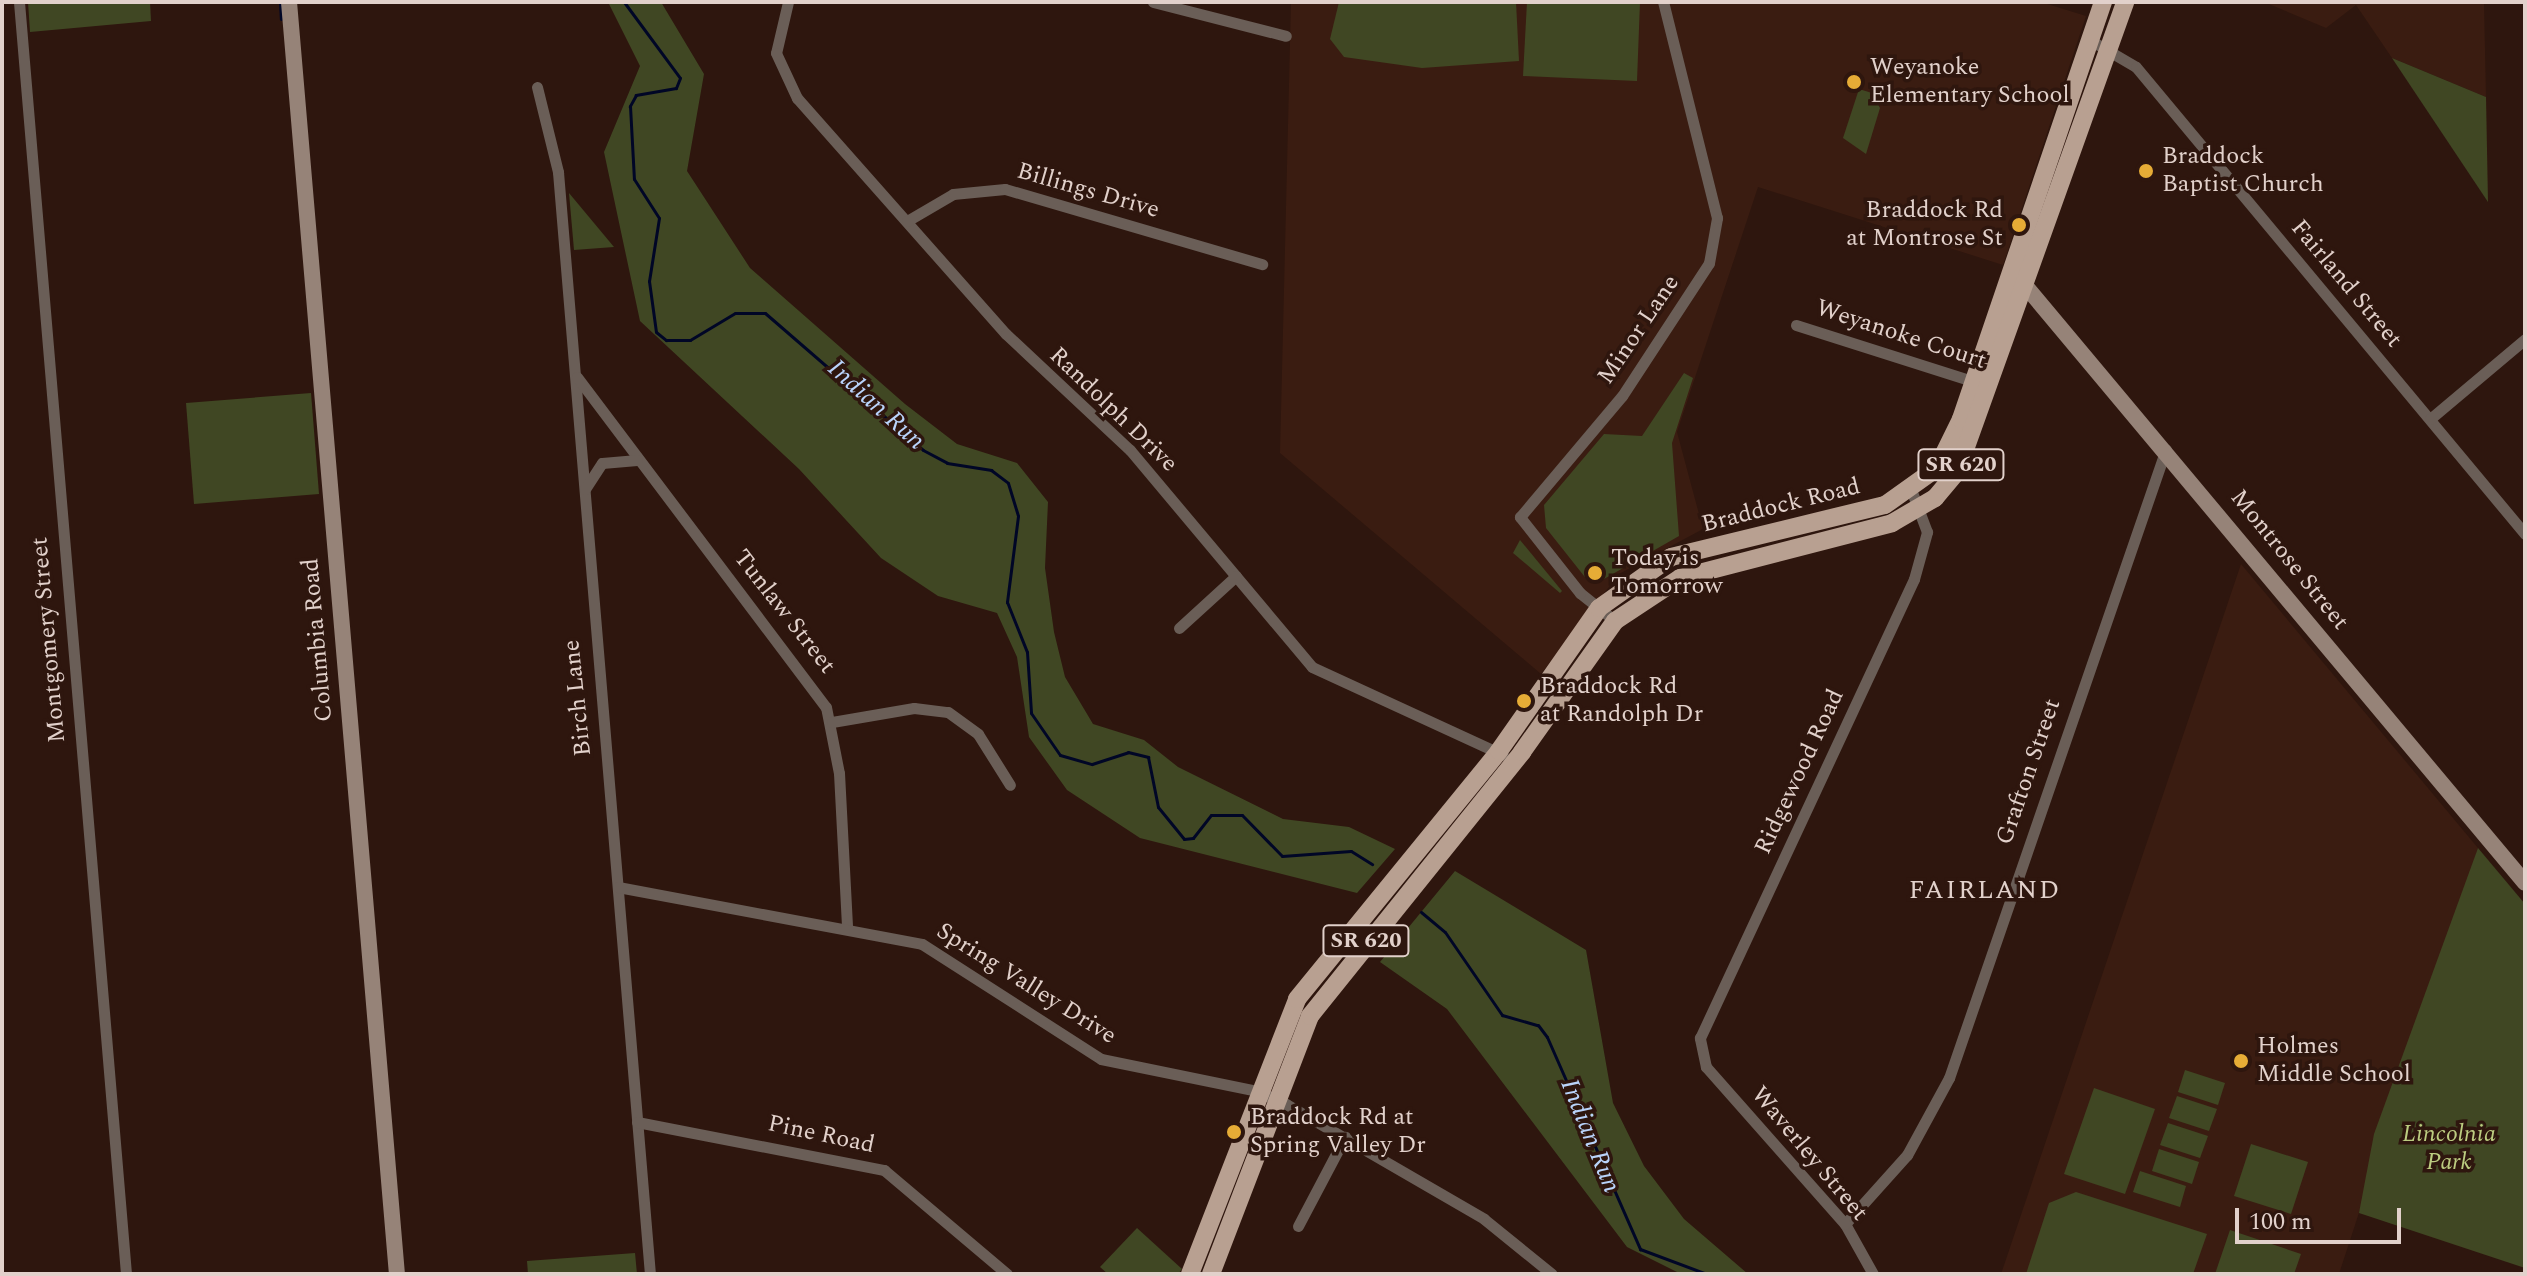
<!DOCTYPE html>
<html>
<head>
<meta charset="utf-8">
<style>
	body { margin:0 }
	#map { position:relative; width:2527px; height:1276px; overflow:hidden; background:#2e160e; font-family:Spectral,serif }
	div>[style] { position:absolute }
	.built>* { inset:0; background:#3a1c11 }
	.green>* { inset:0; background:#404723 }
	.stream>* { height:3px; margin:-1.5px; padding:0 1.5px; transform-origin:1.5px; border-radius:1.5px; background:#000626 }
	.street>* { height:11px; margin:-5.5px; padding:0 5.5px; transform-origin:5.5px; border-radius:5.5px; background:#6a5e57 }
	.secondary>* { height:16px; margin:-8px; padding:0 8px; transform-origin:8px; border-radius:8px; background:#968378 }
	.primary>* { height:18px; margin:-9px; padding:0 9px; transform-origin:9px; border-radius:9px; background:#b8a091 }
	.dots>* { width:22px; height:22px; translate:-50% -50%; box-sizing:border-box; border:4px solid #2e160e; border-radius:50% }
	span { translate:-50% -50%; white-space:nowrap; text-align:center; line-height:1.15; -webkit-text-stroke:7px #2e160e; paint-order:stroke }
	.shield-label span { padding:2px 6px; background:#2e160e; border:2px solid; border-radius:6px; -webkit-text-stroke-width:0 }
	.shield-label { font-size:22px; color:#e2d1cb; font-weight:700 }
	.poi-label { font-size:24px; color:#e2d1cb }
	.left { translate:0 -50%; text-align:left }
	.right { translate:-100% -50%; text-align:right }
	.street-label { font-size:24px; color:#e2d1cb }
	.park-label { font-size:24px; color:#bccc80; font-style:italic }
	.water-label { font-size:26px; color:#b9d3fa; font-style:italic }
	.neighbourhood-label { font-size:26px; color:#e2d1cb; letter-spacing:2px }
	.frame { position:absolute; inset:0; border:4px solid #e2d1cb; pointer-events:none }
	.scale { position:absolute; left:2235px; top:1208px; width:166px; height:36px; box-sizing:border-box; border:4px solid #e2d1cb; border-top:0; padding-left:10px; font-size:24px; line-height:28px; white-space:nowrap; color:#e2d1cb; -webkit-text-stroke:6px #2e160e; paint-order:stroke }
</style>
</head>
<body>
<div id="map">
	<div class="built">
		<div style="clip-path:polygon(1291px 2px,2041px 2px,2086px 16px,2003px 265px,1758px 187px,1677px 432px,1703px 529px,1619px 574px,1541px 674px,1280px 453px)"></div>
		<div style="clip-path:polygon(2264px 2px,2484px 2px,2486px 97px,2392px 58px,2356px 5px,2326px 28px)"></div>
		<div style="clip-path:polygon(2241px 564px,2478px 848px,2339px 1274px,2001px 1274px)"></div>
	</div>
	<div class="green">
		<div style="clip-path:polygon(28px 2px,150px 2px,151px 21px,30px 32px)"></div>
		<div style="clip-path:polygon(608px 2px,661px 2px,704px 74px,687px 171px,750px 268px,905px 404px,957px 444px,1017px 463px,1048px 502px,1045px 568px,1054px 632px,1065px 677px,1093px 724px,1144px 740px,1178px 767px,1283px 819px,1349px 827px,1395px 849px,1357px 893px,1140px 838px,1067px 790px,1029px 737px,1017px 657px,997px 613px,938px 596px,881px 558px,799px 469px,640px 321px,604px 152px,640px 66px)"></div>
		<div style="clip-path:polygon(1339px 2px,1516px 2px,1519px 61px,1422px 68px,1344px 57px,1330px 39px)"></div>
		<div style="clip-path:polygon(1527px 2px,1640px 2px,1637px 81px,1523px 76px)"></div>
		<div style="clip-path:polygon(2392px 58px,2486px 97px,2488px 202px)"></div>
		<div style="clip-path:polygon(1859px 89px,1872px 93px,1880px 108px,1866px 154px,1843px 138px)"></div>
		<div style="clip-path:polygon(569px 193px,614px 247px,574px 250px)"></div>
		<div style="clip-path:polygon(1684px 373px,1693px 378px,1672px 443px,1679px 536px,1597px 583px,1588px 581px,1546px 528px,1544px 505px,1604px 434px,1642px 436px)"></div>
		<div style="clip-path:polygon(311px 393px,319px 494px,194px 504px,186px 403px)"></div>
		<div style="clip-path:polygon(1520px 540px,1562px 591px,1560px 593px,1513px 553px)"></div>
		<div style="clip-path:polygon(2478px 848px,2525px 904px,2525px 1268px,2359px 1213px,2374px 1134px)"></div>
		<div style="clip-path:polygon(1455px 871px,1586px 950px,1613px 1103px,1644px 1166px,1684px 1219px,1748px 1274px,1681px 1274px,1627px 1247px,1447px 1009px,1380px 962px)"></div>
		<div style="clip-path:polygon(2185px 1070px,2225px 1083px,2218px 1105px,2178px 1092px)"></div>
		<div style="clip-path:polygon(2094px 1088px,2155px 1109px,2125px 1194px,2064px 1174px)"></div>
		<div style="clip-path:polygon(2177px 1096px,2217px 1109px,2209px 1131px,2169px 1118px)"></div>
		<div style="clip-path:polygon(2168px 1123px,2208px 1136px,2200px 1158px,2160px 1145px)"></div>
		<div style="clip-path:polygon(2251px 1144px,2308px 1162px,2291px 1214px,2234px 1196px)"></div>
		<div style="clip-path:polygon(2159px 1149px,2199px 1162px,2192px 1184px,2152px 1171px)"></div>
		<div style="clip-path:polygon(2140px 1171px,2186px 1186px,2180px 1207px,2133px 1192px)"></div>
		<div style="clip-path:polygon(2076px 1192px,2207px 1234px,2193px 1274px,2026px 1274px,2049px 1203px)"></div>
		<div style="clip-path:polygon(1137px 1228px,1182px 1269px,1178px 1274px,1108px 1274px,1100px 1267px)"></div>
		<div style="clip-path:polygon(2230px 1230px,2301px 1254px,2294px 1274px,2215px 1274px)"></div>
		<div style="clip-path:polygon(635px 1253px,637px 1274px,528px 1274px,527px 1261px)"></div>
	</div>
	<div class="stream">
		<div style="left:280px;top:2px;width:17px;rotate:87deg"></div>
		<div style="left:624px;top:2px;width:94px;rotate:53.6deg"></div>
		<div style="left:680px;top:78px;width:11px;rotate:112deg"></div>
		<div style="left:676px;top:88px;width:41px;rotate:170.1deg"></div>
		<div style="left:636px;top:95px;width:13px;rotate:119deg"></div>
		<div style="left:630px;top:106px;width:73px;rotate:86.9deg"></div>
		<div style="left:634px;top:179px;width:46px;rotate:57.3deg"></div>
		<div style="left:659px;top:218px;width:64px;rotate:99deg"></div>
		<div style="left:649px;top:281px;width:51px;rotate:82.2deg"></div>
		<div style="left:656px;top:332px;width:13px;rotate:39deg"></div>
		<div style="left:666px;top:340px;width:24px"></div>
		<div style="left:690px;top:340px;width:52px;rotate:-31deg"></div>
		<div style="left:735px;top:313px;width:30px"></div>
		<div style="left:765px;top:313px;width:209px;rotate:40.9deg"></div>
		<div style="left:923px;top:450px;width:27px;rotate:28deg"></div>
		<div style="left:947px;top:463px;width:45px;rotate:9deg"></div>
		<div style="left:991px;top:470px;width:21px;rotate:37deg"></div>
		<div style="left:1008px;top:483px;width:34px;rotate:73deg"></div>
		<div style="left:1018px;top:516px;width:87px;rotate:97.3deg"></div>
		<div style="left:1007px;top:602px;width:54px;rotate:68.2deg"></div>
		<div style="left:1027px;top:652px;width:61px;rotate:86.2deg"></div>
		<div style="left:1031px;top:713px;width:51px;rotate:55.4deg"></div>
		<div style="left:1060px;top:755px;width:33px;rotate:16deg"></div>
		<div style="left:1092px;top:764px;width:38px;rotate:-18deg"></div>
		<div style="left:1128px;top:752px;width:21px;rotate:14deg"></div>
		<div style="left:1148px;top:757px;width:51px;rotate:78.7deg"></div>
		<div style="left:1158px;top:807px;width:41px;rotate:50.9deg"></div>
		<div style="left:1184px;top:839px;width:9px;rotate:-6deg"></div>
		<div style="left:1193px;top:838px;width:29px;rotate:-52deg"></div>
		<div style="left:1211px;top:815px;width:31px"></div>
		<div style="left:1242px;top:815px;width:57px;rotate:45.7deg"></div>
		<div style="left:1282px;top:856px;width:69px;rotate:-4.1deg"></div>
		<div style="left:1351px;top:851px;width:25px;rotate:32deg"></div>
		<div style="left:1421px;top:912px;width:31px;rotate:40deg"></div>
		<div style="left:1445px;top:932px;width:101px;rotate:55.5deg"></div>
		<div style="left:1502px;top:1015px;width:37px;rotate:16deg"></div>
		<div style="left:1538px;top:1025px;width:15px;rotate:53deg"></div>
		<div style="left:1547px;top:1037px;width:232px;rotate:66.3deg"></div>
		<div style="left:1640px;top:1249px;width:72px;rotate:20.5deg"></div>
	</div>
	<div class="street">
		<div style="left:19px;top:2px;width:1276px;rotate:85.19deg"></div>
		<div style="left:788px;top:2px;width:52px;rotate:103.2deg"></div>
		<div style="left:776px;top:53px;width:50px;rotate:65deg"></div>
		<div style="left:797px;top:98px;width:315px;rotate:48.5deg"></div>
		<div style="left:1006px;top:334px;width:170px;rotate:43.1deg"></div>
		<div style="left:1130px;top:450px;width:283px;rotate:50deg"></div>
		<div style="left:1312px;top:667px;width:210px;rotate:24.7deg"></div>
		<div style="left:1153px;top:2px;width:137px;rotate:14.3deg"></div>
		<div style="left:2090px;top:40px;width:53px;rotate:30.4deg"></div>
		<div style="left:2136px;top:67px;width:608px;rotate:50.21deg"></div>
		<div style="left:537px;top:87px;width:88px;rotate:76.1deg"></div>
		<div style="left:558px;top:172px;width:1106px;rotate:85.23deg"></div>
		<div style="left:907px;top:221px;width:53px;rotate:-30.4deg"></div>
		<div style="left:953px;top:194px;width:52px;rotate:-5.5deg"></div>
		<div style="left:1005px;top:189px;width:268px;rotate:16.3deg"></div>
		<div style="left:1796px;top:325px;width:189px;rotate:17.6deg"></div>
		<div style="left:577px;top:377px;width:413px;rotate:53deg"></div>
		<div style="left:826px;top:707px;width:67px;rotate:78.9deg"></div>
		<div style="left:839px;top:773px;width:153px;rotate:87deg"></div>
		<div style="left:2430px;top:419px;width:124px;rotate:-40.1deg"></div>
		<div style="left:585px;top:489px;width:31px;rotate:-57deg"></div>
		<div style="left:602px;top:463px;width:35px;rotate:-5deg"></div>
		<div style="left:1615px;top:621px;width:45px;rotate:-141.3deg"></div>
		<div style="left:1580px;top:593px;width:97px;rotate:-128.3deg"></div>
		<div style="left:1520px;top:517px;width:158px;rotate:-49.9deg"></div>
		<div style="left:1622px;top:396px;width:159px;rotate:-56.8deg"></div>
		<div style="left:1709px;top:263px;width:46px;rotate:-79.9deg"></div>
		<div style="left:1717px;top:218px;width:223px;rotate:-104deg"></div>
		<div style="left:1179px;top:628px;width:77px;rotate:-42.4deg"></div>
		<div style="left:832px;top:722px;width:83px;rotate:-9.7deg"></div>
		<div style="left:914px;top:708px;width:34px;rotate:7deg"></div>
		<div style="left:948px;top:712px;width:37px;rotate:36deg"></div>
		<div style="left:978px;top:734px;width:60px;rotate:57.9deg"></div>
		<div style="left:618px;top:887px;width:309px;rotate:10.6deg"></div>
		<div style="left:922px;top:944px;width:213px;rotate:32.7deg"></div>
		<div style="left:1101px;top:1059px;width:159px;rotate:11.6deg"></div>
		<div style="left:1257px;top:1091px;width:32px;rotate:24deg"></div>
		<div style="left:1286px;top:1104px;width:229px;rotate:30.1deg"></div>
		<div style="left:1484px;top:1219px;width:87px;rotate:39deg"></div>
		<div style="left:637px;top:1122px;width:252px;rotate:11deg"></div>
		<div style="left:884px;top:1170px;width:161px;rotate:40.2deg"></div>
		<div style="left:1845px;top:1224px;width:93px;rotate:-48.1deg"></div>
		<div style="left:1907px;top:1155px;width:88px;rotate:-61.4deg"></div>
		<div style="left:1949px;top:1078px;width:665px;rotate:-70.97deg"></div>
		<div style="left:1298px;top:1226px;width:101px;rotate:-62.2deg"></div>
		<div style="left:1873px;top:1274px;width:57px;rotate:-119.2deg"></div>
		<div style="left:1845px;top:1224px;width:210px;rotate:-131.5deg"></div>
		<div style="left:1706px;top:1067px;width:30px;rotate:-102deg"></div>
		<div style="left:1700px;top:1038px;width:506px;rotate:-65deg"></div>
		<div style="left:1914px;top:579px;width:49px;rotate:-74.5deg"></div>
		<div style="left:1927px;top:532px;width:43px;rotate:-110.6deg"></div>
	</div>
	<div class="secondary">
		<div style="left:289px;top:2px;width:1277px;rotate:85.15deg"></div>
		<div style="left:2018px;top:277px;width:790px;rotate:50.08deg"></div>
	</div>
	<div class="primary">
		<div style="left:1190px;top:1274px;width:295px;rotate:-68.7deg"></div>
		<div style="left:1297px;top:999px;width:320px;rotate:-50.8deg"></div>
		<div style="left:1499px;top:751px;width:174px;rotate:-55deg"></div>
		<div style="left:1599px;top:608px;width:88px;rotate:-35.3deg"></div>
		<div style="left:1671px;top:557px;width:220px;rotate:-13.7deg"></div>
		<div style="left:1885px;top:505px;width:64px;rotate:-35.4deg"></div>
		<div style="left:1937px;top:468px;width:55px;rotate:-63.9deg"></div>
		<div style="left:1961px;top:419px;width:441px;rotate:-71.2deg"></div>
		<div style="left:1211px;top:1274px;width:276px;rotate:-69deg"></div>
		<div style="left:1310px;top:1016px;width:339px;rotate:-51.2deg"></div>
		<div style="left:1522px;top:752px;width:161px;rotate:-54.6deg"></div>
		<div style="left:1615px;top:621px;width:78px;rotate:-33.5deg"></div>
		<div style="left:1680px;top:578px;width:219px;rotate:-14.5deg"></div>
		<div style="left:1892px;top:523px;width:50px;rotate:-30.2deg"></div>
		<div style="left:1935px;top:498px;width:34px;rotate:-50deg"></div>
		<div style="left:1957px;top:472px;width:499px;rotate:-70.3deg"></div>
	</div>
	<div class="dots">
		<div style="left:1854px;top:82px;background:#e6ac36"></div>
		<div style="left:2146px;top:171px;background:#e6ac36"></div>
		<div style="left:2019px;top:225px;background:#e6ac36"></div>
		<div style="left:1595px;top:573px;background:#e6ac36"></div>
		<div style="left:1524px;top:701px;background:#e6ac36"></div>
		<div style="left:2241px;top:1061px;background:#e6ac36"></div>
		<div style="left:1234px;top:1132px;background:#e6ac36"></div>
	</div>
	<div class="shield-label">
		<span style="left:1961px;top:465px">SR 620</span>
		<span style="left:1366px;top:941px">SR 620</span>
	</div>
	<div class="poi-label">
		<span class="left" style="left:1870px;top:82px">Weyanoke<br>Elementary School</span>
		<span class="left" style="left:2162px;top:171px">Braddock<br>Baptist Church</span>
		<span class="right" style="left:2003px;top:225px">Braddock Rd<br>at Montrose St</span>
		<span class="left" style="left:1611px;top:573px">Today is<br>Tomorrow</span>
		<span class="left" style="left:1540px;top:701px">Braddock Rd<br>at Randolph Dr</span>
		<span class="left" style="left:2257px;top:1061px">Holmes<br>Middle School</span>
		<span class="left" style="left:1250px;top:1132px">Braddock Rd at<br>Spring Valley Dr</span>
	</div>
	<div class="street-label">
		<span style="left:1088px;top:191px;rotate:16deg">Billings Drive</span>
		<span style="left:2346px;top:284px;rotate:50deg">Fairland Street</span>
		<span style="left:1639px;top:330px;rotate:-56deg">Minor Lane</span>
		<span style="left:1901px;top:335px;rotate:18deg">Weyanoke Court</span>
		<span style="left:1113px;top:410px;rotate:44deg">Randolph Drive</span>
		<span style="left:1781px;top:506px;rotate:-14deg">Braddock Road</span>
		<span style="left:2289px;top:560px;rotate:51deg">Montrose Street</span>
		<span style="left:784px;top:612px;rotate:52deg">Tunlaw Street</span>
		<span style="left:49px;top:640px;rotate:-95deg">Montgomery Street</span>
		<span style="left:318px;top:640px;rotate:-95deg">Columbia Road</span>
		<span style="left:578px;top:698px;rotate:-96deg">Birch Lane</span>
		<span style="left:1800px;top:772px;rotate:-65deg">Ridgewood Road</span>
		<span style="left:2029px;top:772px;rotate:-71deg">Grafton Street</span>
		<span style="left:1026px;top:984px;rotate:32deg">Spring Valley Drive</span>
		<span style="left:821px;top:1135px;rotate:12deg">Pine Road</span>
		<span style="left:1809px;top:1154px;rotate:50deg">Waverley Street</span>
	</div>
	<div class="park-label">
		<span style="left:2449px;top:1149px">Lincolnia<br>Park</span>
	</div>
	<div class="water-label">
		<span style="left:876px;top:405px;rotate:42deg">Indian Run</span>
		<span style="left:1590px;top:1136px;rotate:68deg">Indian Run</span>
	</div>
	<div class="neighbourhood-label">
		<span style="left:1985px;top:891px">FAIRLAND</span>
	</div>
	<div class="frame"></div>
	<div class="scale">100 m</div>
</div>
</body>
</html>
